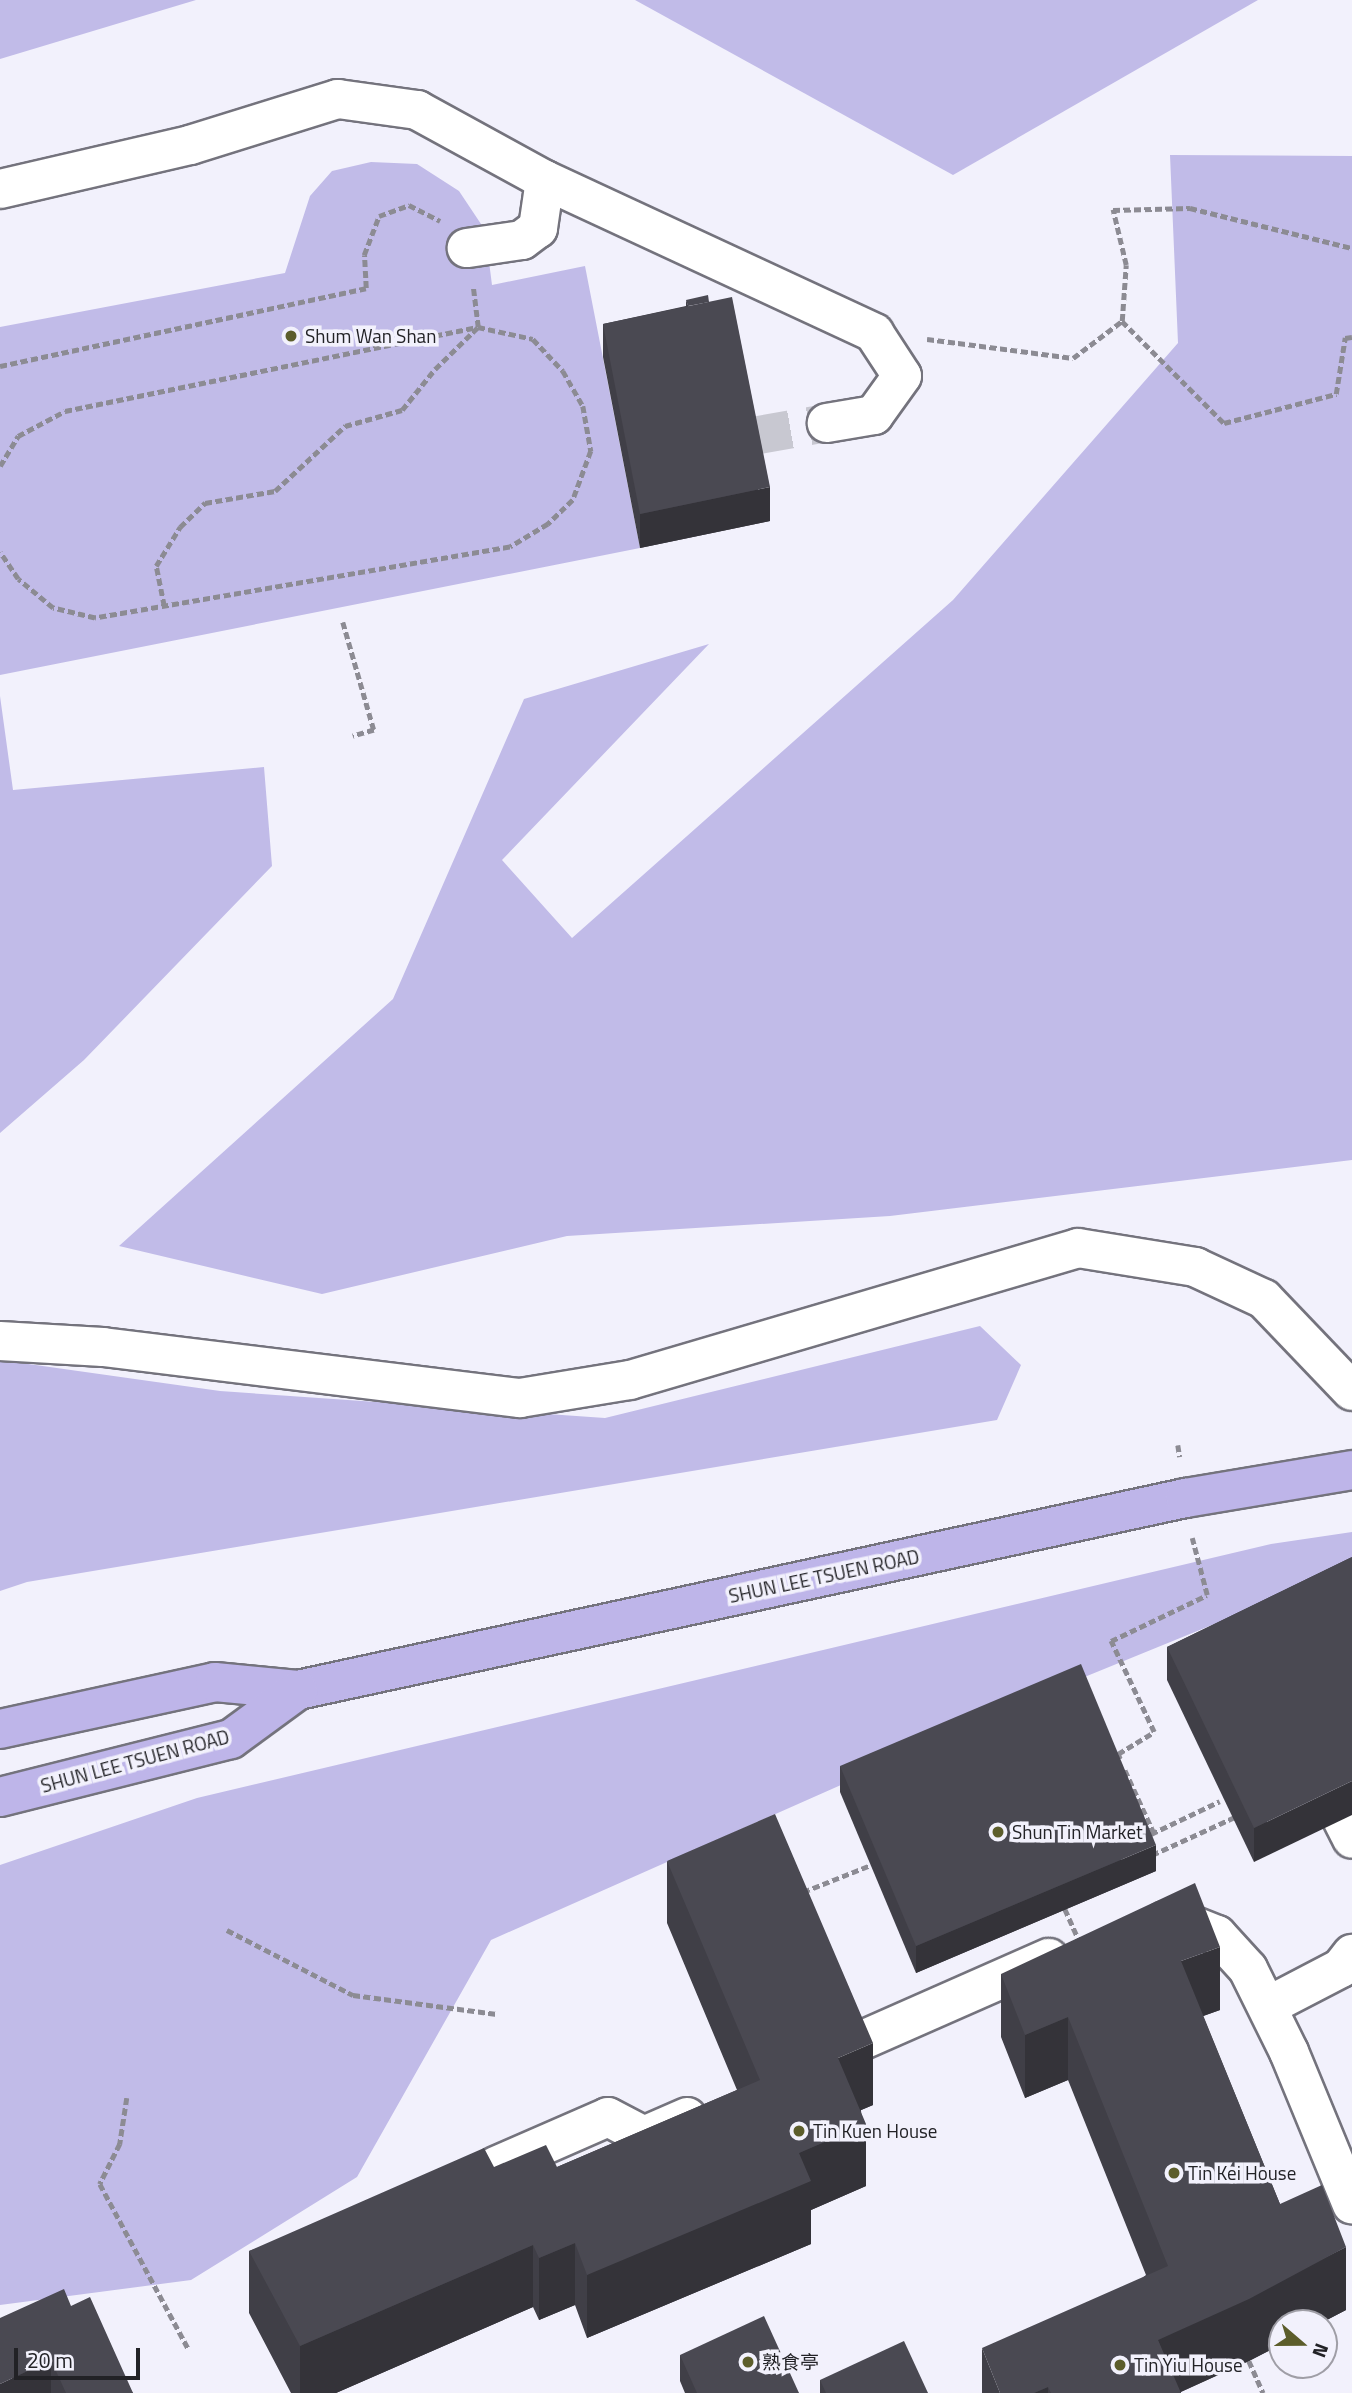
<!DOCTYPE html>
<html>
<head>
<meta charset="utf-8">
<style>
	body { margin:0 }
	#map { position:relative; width:1352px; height:2393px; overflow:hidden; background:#f2f1fc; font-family:"Titillium Web","Noto Sans TC",sans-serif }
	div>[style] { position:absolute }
	.green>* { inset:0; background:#c1bbe8 }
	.minor-tunnel>* { height:38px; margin-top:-19px; transform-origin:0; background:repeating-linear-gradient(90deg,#c8c8d1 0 38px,transparent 0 57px) }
	.path>* { height:4.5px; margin-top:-2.25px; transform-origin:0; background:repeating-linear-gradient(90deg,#8c8b93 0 7px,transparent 0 10.5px) }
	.roads { filter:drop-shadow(2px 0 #74737d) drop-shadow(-2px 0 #74737d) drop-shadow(0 2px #74737d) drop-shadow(0 -2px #74737d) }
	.minor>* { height:38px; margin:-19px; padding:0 19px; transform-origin:19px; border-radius:19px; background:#fff }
	.major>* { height:38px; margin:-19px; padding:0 19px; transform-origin:19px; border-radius:19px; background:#beb5e9 }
	.path-bridge>* { height:4.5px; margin-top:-2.25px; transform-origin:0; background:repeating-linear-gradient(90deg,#8c8b93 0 7px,transparent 0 10.5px) }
	.wall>* { inset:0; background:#403f47 }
	.shaded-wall>* { inset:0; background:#343339 }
	.building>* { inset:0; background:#4a4952 }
	.dots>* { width:19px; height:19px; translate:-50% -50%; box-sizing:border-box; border:4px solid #f2f1fc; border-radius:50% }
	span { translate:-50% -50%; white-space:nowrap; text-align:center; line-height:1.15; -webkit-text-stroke:7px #f2f1fc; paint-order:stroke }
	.poi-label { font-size:19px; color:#222226 }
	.left { translate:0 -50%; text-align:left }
	.street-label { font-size:19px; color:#222226 }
	.north { position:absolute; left:1268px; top:2309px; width:70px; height:70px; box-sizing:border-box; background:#f2f1fc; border:2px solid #9f9ea6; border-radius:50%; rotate:110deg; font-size:19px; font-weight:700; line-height:28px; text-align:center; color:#222226 }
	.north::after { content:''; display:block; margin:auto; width:24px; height:32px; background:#5c5d2b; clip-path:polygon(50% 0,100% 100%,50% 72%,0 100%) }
	.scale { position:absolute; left:14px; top:2348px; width:126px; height:32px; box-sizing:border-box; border:4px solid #222226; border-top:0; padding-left:9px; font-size:21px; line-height:24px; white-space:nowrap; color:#222226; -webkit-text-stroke:5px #f2f1fc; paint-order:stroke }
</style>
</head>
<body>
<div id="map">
	<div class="green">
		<div style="clip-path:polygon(0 0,196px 0,0 59px)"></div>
		<div style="clip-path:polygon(635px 0,1258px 0,953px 175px)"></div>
		<div style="clip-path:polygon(1170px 155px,1352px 156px,1352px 1160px,890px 1216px,567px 1236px,322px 1294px,119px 1246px,393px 999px,524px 699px,709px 644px,502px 860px,572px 938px,953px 600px,1178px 343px)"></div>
		<div style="clip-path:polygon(371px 162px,417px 164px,459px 191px,485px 230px,492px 285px,585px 266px,640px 548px,0 675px,0 327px,285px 273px,310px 196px,332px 171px)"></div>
		<div style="clip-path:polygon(0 696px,13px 790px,264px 767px,272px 866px,84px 1060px,0 1133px)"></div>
		<div style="clip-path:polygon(980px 1326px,1021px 1365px,997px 1420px,27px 1582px,0 1591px,0 1360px,220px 1391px,605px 1418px)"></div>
		<div style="clip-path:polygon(1352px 1532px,1352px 1568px,1087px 1676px,491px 1940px,357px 2177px,191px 2280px,0 2305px,0 1865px,197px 1798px,1271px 1544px)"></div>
	</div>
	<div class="minor-tunnel">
		<div style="left:753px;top:436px;width:75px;rotate:-10deg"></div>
	</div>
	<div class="path">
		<div style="left:1122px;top:321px;width:144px;rotate:45deg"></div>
		<div style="left:1224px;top:423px;width:116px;rotate:-14.5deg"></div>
		<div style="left:1336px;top:394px;width:57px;rotate:-80.9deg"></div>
		<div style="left:1345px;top:338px;width:7px;rotate:-8deg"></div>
		<div style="left:927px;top:339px;width:147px;rotate:7.4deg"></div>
		<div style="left:1073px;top:358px;width:61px;rotate:-37.1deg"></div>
		<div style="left:1122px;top:321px;width:56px;rotate:-85.9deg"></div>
		<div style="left:1126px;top:265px;width:57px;rotate:-103.3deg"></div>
		<div style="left:1113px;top:210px;width:77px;rotate:-1.5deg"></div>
		<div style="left:1190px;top:208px;width:167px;rotate:13.9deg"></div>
		<div style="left:0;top:366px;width:374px;rotate:-12deg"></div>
		<div style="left:366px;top:288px;width:33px;rotate:-93deg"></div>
		<div style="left:364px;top:255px;width:42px;rotate:-69deg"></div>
		<div style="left:379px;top:216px;width:32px;rotate:-20deg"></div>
		<div style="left:409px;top:205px;width:35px;rotate:27deg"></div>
		<div style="left:0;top:466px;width:35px;rotate:-59deg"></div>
		<div style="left:18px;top:436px;width:53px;rotate:-28deg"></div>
		<div style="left:65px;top:411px;width:421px;rotate:-11.5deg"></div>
		<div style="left:478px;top:327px;width:56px;rotate:12.3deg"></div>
		<div style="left:533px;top:339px;width:44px;rotate:46.8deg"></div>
		<div style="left:563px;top:371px;width:40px;rotate:60.3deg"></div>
		<div style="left:583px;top:406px;width:46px;rotate:79.9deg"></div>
		<div style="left:591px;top:451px;width:52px;rotate:110.2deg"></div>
		<div style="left:573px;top:500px;width:35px;rotate:136deg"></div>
		<div style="left:548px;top:524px;width:44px;rotate:148.8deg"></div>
		<div style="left:510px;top:547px;width:421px;rotate:170.3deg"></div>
		<div style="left:95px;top:618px;width:43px;rotate:-166.6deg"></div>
		<div style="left:53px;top:608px;width:45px;rotate:-140.4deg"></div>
		<div style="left:18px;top:579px;width:32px;rotate:-124deg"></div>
		<div style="left:164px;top:606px;width:41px;rotate:-101.3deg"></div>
		<div style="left:156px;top:566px;width:46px;rotate:-58.4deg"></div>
		<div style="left:180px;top:527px;width:35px;rotate:-44deg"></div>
		<div style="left:205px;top:503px;width:71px;rotate:-9.7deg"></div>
		<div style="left:275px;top:491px;width:96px;rotate:-42.9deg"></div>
		<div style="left:345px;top:426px;width:59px;rotate:-15.7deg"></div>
		<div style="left:402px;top:410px;width:53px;rotate:-51.2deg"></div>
		<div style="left:435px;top:369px;width:60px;rotate:-44.3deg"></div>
		<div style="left:478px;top:327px;width:39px;rotate:-97deg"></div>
		<div style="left:343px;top:622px;width:112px;rotate:74deg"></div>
		<div style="left:374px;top:730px;width:22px;rotate:164deg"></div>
		<div style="left:1178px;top:1445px;width:12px;rotate:81deg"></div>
		<div style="left:1120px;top:1759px;width:5px;rotate:-112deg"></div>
		<div style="left:1118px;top:1754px;width:42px;rotate:-31.4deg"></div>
		<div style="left:1154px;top:1732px;width:101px;rotate:-115.3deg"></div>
		<div style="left:1111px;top:1641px;width:106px;rotate:-25.6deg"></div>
		<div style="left:1207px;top:1595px;width:59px;rotate:-104.7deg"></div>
		<div style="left:1125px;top:1770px;width:69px;rotate:65.3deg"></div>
		<div style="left:1151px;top:1834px;width:76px;rotate:-25.6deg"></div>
		<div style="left:1152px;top:1855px;width:94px;rotate:-24.6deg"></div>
		<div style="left:803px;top:1892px;width:79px;rotate:-21.7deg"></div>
		<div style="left:227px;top:1930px;width:142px;rotate:27.3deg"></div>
		<div style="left:353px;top:1995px;width:145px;rotate:7.5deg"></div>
		<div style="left:127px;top:2098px;width:47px;rotate:98.7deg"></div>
		<div style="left:120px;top:2144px;width:45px;rotate:116.6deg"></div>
		<div style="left:100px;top:2184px;width:188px;rotate:61.8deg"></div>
		<div style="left:1249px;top:2361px;width:35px;rotate:66deg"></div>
	</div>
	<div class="roads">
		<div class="minor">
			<div style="left:545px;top:180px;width:363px;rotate:24.9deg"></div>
			<div style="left:874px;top:333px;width:51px;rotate:56.9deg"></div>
			<div style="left:902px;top:376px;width:48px;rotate:125.7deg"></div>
			<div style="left:874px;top:415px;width:48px;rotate:170.3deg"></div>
			<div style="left:0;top:189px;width:195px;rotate:-13deg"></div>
			<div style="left:190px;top:145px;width:155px;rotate:-17.3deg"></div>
			<div style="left:338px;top:99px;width:80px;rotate:7.9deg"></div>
			<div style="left:417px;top:110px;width:146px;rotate:28.7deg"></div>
			<div style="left:545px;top:180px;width:49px;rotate:98.3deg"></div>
			<div style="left:538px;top:228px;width:20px;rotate:143deg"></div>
			<div style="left:522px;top:240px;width:56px;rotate:171.7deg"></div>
			<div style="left:0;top:1341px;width:103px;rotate:3.3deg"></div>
			<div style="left:103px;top:1347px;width:420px;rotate:7deg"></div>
			<div style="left:520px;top:1398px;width:111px;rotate:-9.3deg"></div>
			<div style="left:630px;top:1380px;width:467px;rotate:-16.4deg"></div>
			<div style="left:1078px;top:1248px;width:119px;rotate:9.2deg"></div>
			<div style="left:1195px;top:1267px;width:76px;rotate:24.9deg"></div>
			<div style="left:1264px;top:1299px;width:127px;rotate:46.3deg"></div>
			<div style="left:1342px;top:1819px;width:22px;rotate:63deg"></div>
			<div style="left:1165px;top:1921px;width:17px"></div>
			<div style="left:1182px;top:1921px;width:38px;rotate:22deg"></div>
			<div style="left:1217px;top:1935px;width:46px;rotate:47.6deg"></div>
			<div style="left:1248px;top:1969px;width:93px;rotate:63.7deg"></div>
			<div style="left:1289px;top:2052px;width:165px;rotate:67.6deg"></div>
			<div style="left:1268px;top:2006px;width:82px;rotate:-27.5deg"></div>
			<div style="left:1341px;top:1968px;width:18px;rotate:-52deg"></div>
			<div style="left:822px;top:2058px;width:248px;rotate:-23.8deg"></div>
			<div style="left:496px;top:2166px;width:122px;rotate:-23.6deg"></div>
			<div style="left:608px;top:2117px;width:41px;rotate:27.8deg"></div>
			<div style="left:644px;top:2136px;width:47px;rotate:-23.8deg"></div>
		</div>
		<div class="major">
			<div style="left:0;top:1729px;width:220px;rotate:-12.3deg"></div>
			<div style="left:215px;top:1682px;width:83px;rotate:5.5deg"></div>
			<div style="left:298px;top:1690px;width:908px;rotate:-12.21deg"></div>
			<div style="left:1185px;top:1498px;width:169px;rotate:-9.5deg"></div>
			<div style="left:0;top:1797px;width:238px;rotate:-14.1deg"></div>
			<div style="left:231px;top:1739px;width:83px;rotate:-36.2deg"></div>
		</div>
	</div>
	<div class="path-bridge">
		<div style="left:1065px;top:1909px;width:35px;rotate:66deg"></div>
	</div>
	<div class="wall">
		<div style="clip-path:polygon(686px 300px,770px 521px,640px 548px,603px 357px,603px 324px,686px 306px)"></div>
		<div style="clip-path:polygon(1352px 1557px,1254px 1862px,1167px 1680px,1167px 1647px)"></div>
		<div style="clip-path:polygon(840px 1766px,1156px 1871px,916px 1973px,840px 1792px)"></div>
		<div style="clip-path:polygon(667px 1861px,873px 2105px,861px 2110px,866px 2186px,811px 2210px,811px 2244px,587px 2338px,575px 2305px,539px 2320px,533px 2307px,336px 2393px,291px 2393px,249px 2313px,249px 2251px,494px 2167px,557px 2167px,737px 2090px,667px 1923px)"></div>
		<div style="clip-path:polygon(1001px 1974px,1220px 2010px,1203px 2016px,1280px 2204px,1346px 2310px,1321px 2323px,1282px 2323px,1282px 2344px,1249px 2361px,1181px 2392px,1181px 2393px,1000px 2393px,1146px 2275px,1068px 2080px,1025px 2098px,1001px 2037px)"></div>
		<div style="clip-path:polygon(71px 2306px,133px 2393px,0 2393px)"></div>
		<div style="clip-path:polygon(982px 2348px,1000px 2393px,982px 2393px)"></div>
		<div style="clip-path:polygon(680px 2355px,799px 2393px,685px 2393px,680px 2381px)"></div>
		<div style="clip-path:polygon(820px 2380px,928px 2393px,820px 2393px)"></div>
	</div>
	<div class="shaded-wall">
		<div style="clip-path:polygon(770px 487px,770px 521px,640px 548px,640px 514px)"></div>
		<div style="clip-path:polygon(1352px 1781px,1352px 1815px,1254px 1862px,1254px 1828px)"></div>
		<div style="clip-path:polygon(1156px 1845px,1156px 1871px,916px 1973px,916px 1946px)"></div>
		<div style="clip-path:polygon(1220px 1947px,1220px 2010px,1181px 2024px,1181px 1961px)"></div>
		<div style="clip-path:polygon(1068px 2017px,1068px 2080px,1025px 2098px,1025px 2035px)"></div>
		<div style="clip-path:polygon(873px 2043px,873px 2105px,838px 2120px,838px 2058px)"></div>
		<div style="clip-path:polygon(866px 2124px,866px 2186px,811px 2210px,811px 2244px,587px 2338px,587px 2275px,799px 2153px)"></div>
		<div style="clip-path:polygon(575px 2243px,575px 2305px,539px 2320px,539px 2258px)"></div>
		<div style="clip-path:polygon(533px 2245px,533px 2307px,336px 2393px,300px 2393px,300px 2346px)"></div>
		<div style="clip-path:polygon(1346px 2247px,1346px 2310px,1321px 2323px,1282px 2323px,1282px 2344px,1249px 2361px,1178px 2393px,1158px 2340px)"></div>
		<div style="clip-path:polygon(51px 2360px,51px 2393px,0 2393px,0 2384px)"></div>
		<div style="clip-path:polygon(1048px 2387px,1048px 2393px,1034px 2393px)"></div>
	</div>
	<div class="building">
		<div style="clip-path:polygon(708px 295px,709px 302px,688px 306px,686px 300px)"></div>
		<div style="clip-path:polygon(732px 297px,770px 487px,640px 514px,603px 324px)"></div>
		<div style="clip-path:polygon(1352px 1557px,1352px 1781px,1254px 1828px,1167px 1647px)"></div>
		<div style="clip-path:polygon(1081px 1664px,1156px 1845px,916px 1946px,840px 1766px)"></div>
		<div style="clip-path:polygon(775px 1814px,873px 2043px,838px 2058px,866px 2124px,799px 2153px,811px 2181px,587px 2275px,575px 2243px,539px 2258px,533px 2245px,300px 2346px,249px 2251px,484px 2148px,494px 2167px,546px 2145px,557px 2167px,760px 2080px,667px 1861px)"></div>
		<div style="clip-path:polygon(1195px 1883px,1220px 1947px,1181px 1961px,1280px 2204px,1322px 2185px,1346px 2247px,1249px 2299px,1158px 2340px,1181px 2393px,1051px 2393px,1048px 2387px,1034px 2393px,1000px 2393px,982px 2348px,1168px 2266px,1068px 2017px,1025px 2035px,1001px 1974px)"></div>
		<div style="clip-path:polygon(64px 2289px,71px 2306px,90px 2297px,133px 2393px,66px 2393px,51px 2360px,0 2384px,0 2318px)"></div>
		<div style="clip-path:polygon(764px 2316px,799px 2393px,697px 2393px,680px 2355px)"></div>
		<div style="clip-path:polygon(904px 2341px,928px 2393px,826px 2393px,820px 2380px)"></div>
	</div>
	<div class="dots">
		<div style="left:291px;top:336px;background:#5c5d2b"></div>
		<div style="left:998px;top:1832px;background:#5c5d2b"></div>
		<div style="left:799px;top:2131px;background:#5c5d2b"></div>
		<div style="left:1174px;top:2173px;background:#5c5d2b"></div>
		<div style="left:748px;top:2362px;background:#5c5d2b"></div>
		<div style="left:1120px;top:2365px;background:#5c5d2b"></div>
	</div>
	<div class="poi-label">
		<span class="left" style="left:305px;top:336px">Shum Wan Shan</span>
		<span class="left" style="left:1012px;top:1832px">Shun Tin Market</span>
		<span class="left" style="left:813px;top:2131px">Tin Kuen House</span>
		<span class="left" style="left:1188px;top:2173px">Tin Kei House</span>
		<span class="left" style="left:762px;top:2362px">熟食亭</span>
		<span class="left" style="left:1134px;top:2365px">Tin Yiu House</span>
	</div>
	<div class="street-label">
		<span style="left:824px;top:1576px;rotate:-12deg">SHUN LEE TSUEN ROAD</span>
		<span style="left:135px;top:1761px;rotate:-15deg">SHUN LEE TSUEN ROAD</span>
	</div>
	<div class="north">N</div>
	<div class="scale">20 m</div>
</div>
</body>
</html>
